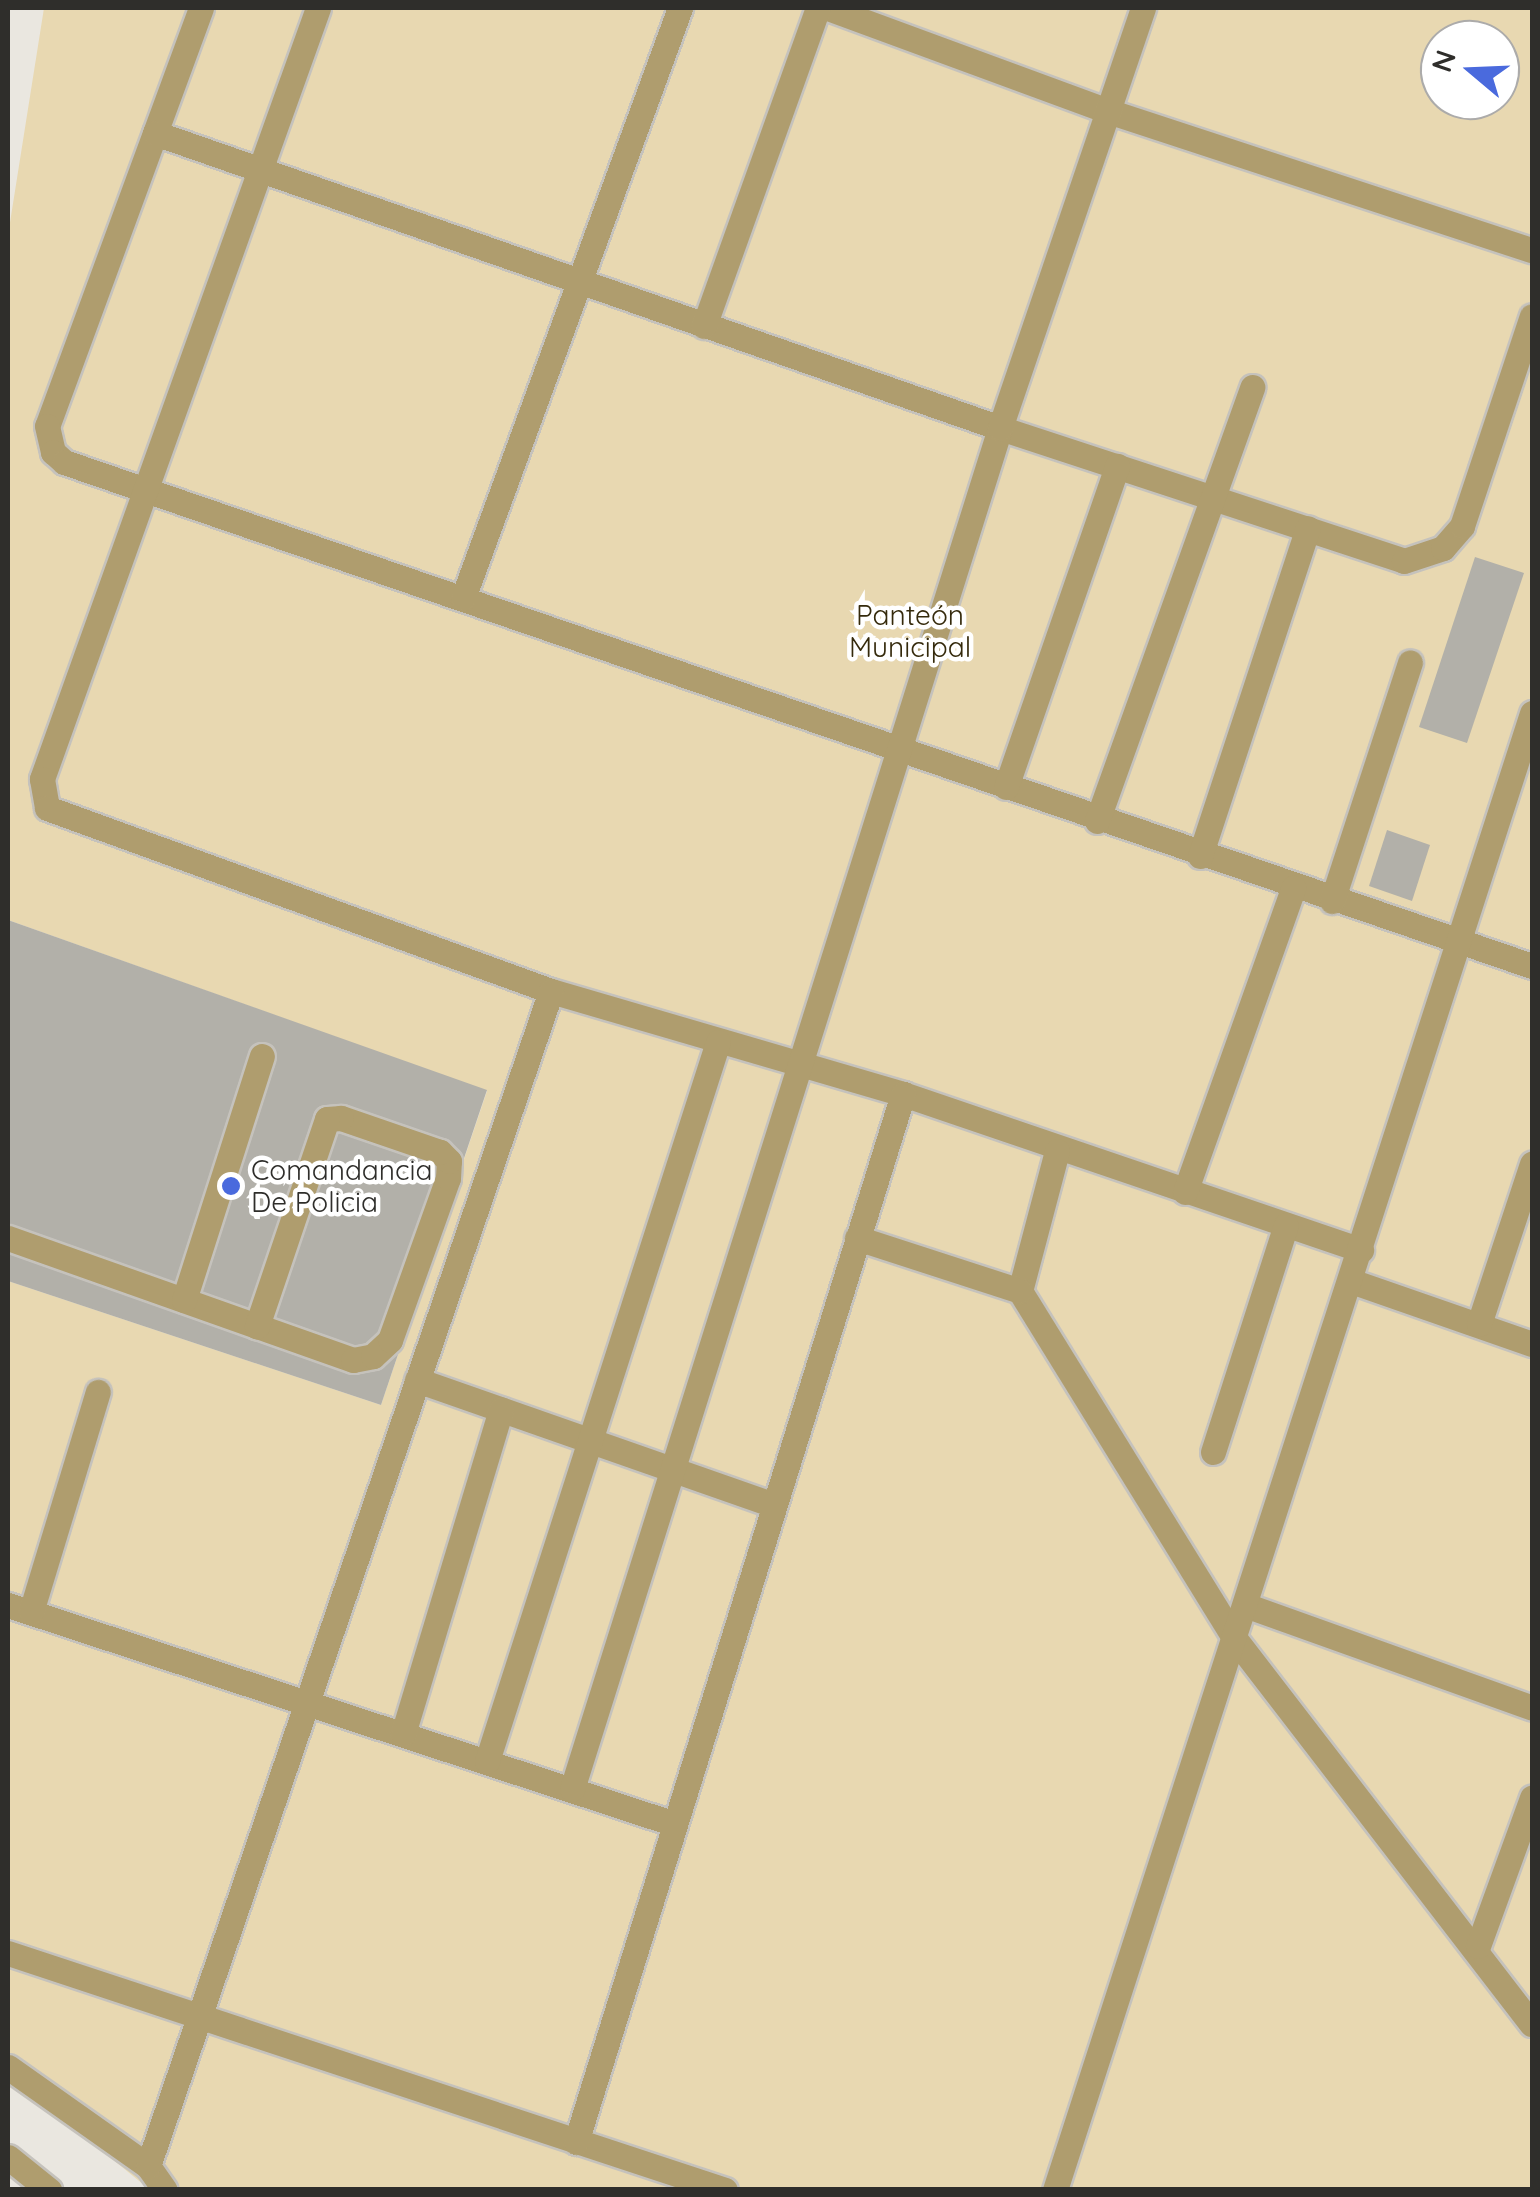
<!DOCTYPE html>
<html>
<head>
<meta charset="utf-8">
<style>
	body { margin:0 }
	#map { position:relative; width:1540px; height:2197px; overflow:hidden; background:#eae7e0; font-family:Quicksand,sans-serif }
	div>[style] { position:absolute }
	.green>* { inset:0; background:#e8d8b1 }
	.building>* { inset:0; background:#b2b0a9 }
	.roads { filter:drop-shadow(2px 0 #c5c2bc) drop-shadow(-2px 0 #c5c2bc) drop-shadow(0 2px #c5c2bc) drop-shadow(0 -2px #c5c2bc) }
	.minor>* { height:25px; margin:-12.5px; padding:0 12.5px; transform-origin:12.5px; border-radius:12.5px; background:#af9d6e }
	.dots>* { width:28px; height:28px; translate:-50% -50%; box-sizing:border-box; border:5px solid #fff; border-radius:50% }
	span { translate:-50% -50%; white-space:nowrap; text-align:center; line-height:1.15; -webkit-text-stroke:9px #fff; paint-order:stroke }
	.park-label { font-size:28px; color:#352a0c }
	.poi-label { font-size:28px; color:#2f2e2b }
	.left { translate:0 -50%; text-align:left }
	.frame { position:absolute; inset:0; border:10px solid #2f2e2b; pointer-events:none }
	.north { position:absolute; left:1420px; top:20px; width:100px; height:100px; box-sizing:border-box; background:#fff; border:2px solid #acabaa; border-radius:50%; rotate:289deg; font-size:28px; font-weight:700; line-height:40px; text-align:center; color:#2f2e2b }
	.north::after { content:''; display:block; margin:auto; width:35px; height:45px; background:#4a6add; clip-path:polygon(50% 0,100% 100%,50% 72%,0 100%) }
</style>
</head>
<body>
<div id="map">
	<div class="green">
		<div style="clip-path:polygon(evenodd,44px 8px,1532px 8px,1532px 2189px,149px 2189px,8px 2074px,8px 1281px,381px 1405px,487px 1091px,8px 920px,8px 235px,44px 8px,1440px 40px,1500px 40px,1500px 100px,1440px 100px,1440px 40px)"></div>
	</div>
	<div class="building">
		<div style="clip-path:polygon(1475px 557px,1524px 573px,1467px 743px,1419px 727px)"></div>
		<div style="clip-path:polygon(1387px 830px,1430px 845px,1412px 901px,1369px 886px)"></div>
		<div style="clip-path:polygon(8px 920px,487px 1090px,381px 1405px,8px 1281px)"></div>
	</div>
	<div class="roads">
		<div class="minor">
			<div style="left:201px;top:8px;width:445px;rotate:110.2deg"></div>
			<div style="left:47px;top:426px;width:27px;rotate:77deg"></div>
			<div style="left:53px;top:452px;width:15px;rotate:42deg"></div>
			<div style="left:64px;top:462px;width:1552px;rotate:18.95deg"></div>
			<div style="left:318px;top:8px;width:819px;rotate:109.7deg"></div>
			<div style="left:42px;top:779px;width:29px;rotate:80deg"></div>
			<div style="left:47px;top:808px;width:536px;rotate:19.96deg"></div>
			<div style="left:551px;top:991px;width:367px;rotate:16.3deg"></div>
			<div style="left:903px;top:1094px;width:484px;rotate:18.8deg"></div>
			<div style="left:828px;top:8px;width:298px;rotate:20.2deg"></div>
			<div style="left:1108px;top:111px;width:446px;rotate:18.2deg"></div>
			<div style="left:155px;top:133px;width:895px;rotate:19.24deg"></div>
			<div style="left:1000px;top:428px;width:425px;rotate:18.2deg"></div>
			<div style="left:1404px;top:561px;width:41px;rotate:-18.4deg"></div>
			<div style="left:1443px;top:548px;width:29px;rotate:-49deg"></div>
			<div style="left:1462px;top:526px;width:221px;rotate:-71.6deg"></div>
			<div style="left:704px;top:326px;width:338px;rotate:-70.3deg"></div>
			<div style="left:463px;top:598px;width:629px;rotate:-69.81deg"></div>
			<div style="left:1006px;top:787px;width:340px;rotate:-70.9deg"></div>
			<div style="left:1097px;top:821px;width:461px;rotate:-70.3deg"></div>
			<div style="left:1200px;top:856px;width:345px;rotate:-71.8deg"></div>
			<div style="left:1332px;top:901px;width:251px;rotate:-71.9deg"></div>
			<div style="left:1057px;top:1151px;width:145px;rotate:104.8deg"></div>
			<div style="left:1020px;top:1291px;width:409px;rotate:58.3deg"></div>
			<div style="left:1235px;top:1639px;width:486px;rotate:52.4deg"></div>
			<div style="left:1185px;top:1192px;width:323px;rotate:-70.4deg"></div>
			<div style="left:8px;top:1238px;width:264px;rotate:19.5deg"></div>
			<div style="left:257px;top:1326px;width:102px;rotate:19.5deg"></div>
			<div style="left:353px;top:1360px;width:20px;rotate:-11deg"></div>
			<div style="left:373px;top:1356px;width:23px;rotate:-43deg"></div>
			<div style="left:390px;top:1340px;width:172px;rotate:-70.3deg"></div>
			<div style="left:448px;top:1178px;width:17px;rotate:-87deg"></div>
			<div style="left:449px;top:1161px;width:13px;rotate:-135deg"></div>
			<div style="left:440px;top:1152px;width:105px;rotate:-161deg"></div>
			<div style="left:341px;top:1118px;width:14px;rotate:176deg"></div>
			<div style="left:327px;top:1119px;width:219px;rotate:108.7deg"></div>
			<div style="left:857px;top:1238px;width:171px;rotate:18deg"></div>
			<div style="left:1351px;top:1281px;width:192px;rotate:19.2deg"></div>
			<div style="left:184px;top:1300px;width:256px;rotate:-72.3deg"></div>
			<div style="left:1479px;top:1324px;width:169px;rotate:-71.7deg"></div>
			<div style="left:417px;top:1380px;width:376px;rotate:19.3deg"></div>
			<div style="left:1213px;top:1452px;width:238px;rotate:-72.2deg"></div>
			<div style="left:8px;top:1605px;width:702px;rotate:18.18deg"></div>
			<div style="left:1245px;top:1605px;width:305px;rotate:19.7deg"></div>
			<div style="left:31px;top:1612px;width:230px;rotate:-73.1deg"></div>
			<div style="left:403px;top:1734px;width:339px;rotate:-73.2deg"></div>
			<div style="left:487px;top:1761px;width:755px;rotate:-72.19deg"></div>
			<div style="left:572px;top:1789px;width:1427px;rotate:-72.54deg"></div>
			<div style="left:1000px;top:428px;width:444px;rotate:-71.2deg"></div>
			<div style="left:1478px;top:1946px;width:158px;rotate:-70deg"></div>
			<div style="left:8px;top:1953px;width:755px;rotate:18.29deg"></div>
			<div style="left:8px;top:2067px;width:171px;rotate:35.3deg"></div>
			<div style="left:148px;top:2166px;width:29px;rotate:55deg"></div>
			<div style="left:576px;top:2142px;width:1098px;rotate:-72.67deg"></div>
			<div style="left:8px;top:2157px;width:53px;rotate:38.8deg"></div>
			<div style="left:148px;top:2166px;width:1242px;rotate:-71.07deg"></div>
			<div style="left:1055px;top:2190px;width:1552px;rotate:-72.1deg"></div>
		</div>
	</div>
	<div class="dots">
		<div style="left:231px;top:1186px;background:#4a6add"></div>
	</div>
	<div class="park-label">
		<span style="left:910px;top:631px">Panteón<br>Municipal</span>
	</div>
	<div class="poi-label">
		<span class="left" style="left:251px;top:1186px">Comandancia<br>De Policia</span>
	</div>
	<div class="frame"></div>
	<div class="north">N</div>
</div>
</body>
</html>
